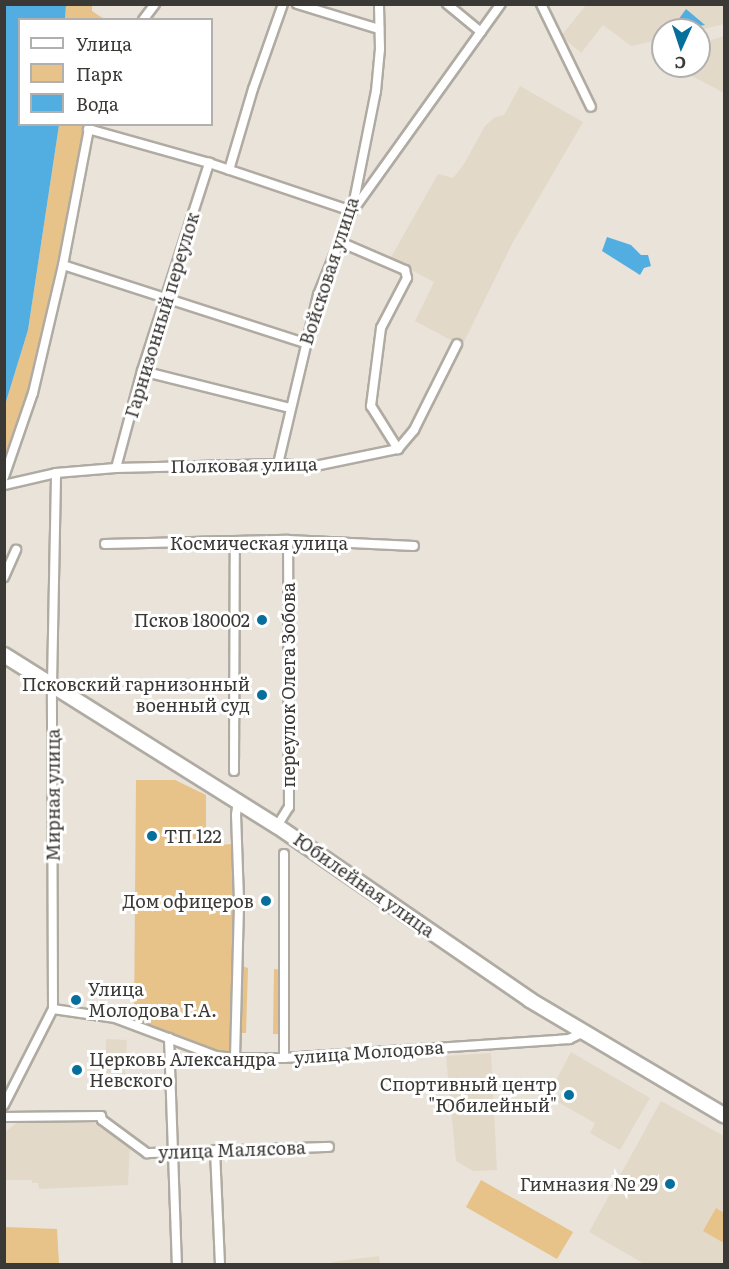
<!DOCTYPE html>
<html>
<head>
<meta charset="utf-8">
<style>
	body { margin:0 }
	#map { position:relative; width:729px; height:1269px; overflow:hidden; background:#e9e3da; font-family:Literata,serif }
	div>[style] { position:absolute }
	.built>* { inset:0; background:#e3d9c9 }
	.green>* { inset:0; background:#e7c289 }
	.water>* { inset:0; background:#52ade0 }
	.roads { filter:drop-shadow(2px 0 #b0aba2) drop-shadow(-2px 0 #b0aba2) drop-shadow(0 2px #b0aba2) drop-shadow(0 -2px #b0aba2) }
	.street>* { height:8px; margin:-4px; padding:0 4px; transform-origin:4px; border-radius:4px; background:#fff }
	.primary>* { height:14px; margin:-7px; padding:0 7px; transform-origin:7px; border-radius:7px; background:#fff }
	.dots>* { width:16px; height:16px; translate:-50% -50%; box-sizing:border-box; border:3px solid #fff; border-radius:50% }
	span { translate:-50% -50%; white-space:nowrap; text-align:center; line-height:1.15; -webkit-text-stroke:6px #fff; paint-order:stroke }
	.street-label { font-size:18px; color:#3b3935 }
	.poi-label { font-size:18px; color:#3b3935 }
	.right { translate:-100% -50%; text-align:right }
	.left { translate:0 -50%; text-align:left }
	.frame { position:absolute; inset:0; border:6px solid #3b3935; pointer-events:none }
	.legend { position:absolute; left:18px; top:18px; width:195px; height:108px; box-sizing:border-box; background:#fff; border:2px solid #b1b0ae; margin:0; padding:8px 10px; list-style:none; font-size:18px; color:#3b3935 }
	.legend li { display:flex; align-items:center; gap:12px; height:30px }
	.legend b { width:30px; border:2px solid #b1b0ae }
	.north { position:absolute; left:651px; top:18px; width:60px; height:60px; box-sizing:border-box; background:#fff; border:2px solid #b1b0ae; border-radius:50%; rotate:183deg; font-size:16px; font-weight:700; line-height:24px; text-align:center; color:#3b3935 }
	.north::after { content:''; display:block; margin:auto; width:21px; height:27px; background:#066f9c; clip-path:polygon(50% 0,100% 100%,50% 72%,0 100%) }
</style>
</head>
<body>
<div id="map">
	<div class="built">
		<div style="clip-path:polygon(586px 5px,724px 5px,724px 24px,699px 30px,663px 30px,663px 39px,631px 46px,603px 25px,581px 53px,561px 36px)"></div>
		<div style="clip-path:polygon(724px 36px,724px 93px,673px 66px,699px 66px,699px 44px)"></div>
		<div style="clip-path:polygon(520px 86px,583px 122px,513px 242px,462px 346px,415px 321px,434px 282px,390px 259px,438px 174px,453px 178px,464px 164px,485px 126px,495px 117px,504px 115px)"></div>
		<div style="clip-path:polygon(106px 1039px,127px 1040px,125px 1074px,105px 1073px)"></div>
		<div style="clip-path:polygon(571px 1052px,650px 1098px,620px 1150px,590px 1133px,595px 1123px,556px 1101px,562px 1091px,553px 1086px)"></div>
		<div style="clip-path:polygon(491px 1053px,497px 1170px,473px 1171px,456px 1161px,446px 1056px)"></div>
		<div style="clip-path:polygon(661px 1101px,724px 1136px,724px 1264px,642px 1264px,641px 1262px,589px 1232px)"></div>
		<div style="clip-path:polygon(16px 1123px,94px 1123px,130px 1145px,128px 1185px,39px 1189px,38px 1183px,32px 1183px,32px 1180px,5px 1180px,4px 1133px)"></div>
		<div style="clip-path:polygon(379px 1256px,380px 1264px,332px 1264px,332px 1262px)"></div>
	</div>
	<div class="green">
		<div style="clip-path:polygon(66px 4px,92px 5px,92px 11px,104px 19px,65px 20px)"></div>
		<div style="clip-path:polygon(59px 125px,86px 125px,41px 339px,27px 394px,5px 454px,5px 405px,28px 330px)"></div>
		<div style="clip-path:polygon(136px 780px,175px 780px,206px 795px,206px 846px,232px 844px,235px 891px,230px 1053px,216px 1052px,134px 1022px)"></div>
		<div style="clip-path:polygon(237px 965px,248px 968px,246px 1033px,235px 1033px)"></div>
		<div style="clip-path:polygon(274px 969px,284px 970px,284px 1034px,273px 1034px)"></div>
		<div style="clip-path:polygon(481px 1180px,573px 1232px,557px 1259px,466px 1207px)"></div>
		<div style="clip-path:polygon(716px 1208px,724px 1213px,724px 1243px,703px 1231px)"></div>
		<div style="clip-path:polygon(5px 1227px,57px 1229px,59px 1264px,5px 1264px)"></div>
	</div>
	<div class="water">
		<div style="clip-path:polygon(5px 4px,66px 5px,65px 19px,20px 20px,20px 124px,59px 125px,28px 330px,5px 405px)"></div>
		<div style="clip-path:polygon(686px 9px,705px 25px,671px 30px)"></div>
		<div style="clip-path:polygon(607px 237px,631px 245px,641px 255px,648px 255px,651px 266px,644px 268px,640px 275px,602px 251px)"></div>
	</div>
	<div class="roads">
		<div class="street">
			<div style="left:297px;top:4px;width:86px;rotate:17deg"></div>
			<div style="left:447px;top:4px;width:44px;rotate:39.5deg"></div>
			<div style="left:541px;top:4px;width:114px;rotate:64.1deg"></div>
			<div style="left:143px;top:20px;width:20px;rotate:-53deg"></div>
			<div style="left:88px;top:129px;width:126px;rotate:15.7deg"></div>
			<div style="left:209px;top:163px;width:151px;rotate:18.6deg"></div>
			<div style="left:229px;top:170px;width:84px;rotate:-73.5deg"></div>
			<div style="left:253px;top:89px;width:90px;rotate:-70.6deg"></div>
			<div style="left:354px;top:209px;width:252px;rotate:-54.4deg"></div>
			<div style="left:340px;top:242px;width:71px;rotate:23.3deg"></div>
			<div style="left:405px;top:270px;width:8px;rotate:76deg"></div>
			<div style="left:407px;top:278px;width:56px;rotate:117.5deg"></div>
			<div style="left:381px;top:328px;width:79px;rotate:97.3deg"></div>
			<div style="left:371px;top:406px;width:51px;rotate:57.9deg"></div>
			<div style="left:63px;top:265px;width:254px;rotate:17.9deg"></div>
			<div style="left:142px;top:371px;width:153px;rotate:14deg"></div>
			<div style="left:278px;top:464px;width:174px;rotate:-76.7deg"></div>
			<div style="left:318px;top:295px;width:91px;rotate:-68deg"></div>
			<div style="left:352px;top:211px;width:122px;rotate:-78.7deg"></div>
			<div style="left:376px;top:91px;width:42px;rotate:-84.6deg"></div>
			<div style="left:380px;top:49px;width:45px;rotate:-91.3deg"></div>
			<div style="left:116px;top:468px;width:100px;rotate:-75deg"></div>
			<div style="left:142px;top:371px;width:219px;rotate:-72.1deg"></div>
			<div style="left:4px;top:477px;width:89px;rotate:-71deg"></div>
			<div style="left:33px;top:393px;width:131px;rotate:-76.8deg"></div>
			<div style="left:63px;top:265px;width:144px;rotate:-79.2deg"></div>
			<div style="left:4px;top:485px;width:53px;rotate:-13deg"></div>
			<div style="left:56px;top:473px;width:60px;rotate:-4.8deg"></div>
			<div style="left:116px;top:468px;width:162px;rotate:-1.4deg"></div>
			<div style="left:278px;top:464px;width:37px;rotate:3deg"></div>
			<div style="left:315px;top:466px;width:85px;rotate:-11.6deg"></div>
			<div style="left:398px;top:449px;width:25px;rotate:-50deg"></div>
			<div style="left:414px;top:430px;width:96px;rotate:-63.4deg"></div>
			<div style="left:105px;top:544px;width:183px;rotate:-1.3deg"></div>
			<div style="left:288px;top:540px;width:126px;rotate:2.7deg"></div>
			<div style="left:4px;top:577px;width:30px;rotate:-66deg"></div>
			<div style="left:234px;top:771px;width:230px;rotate:-89.8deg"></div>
			<div style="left:277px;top:826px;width:22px;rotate:-58deg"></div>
			<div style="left:289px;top:807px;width:267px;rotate:-90.2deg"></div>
			<div style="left:284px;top:854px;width:204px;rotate:90deg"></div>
			<div style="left:53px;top:1009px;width:63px;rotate:8.3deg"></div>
			<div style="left:115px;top:1018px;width:108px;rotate:20.6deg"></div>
			<div style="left:216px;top:1056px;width:19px;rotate:6deg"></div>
			<div style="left:235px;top:1058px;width:49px"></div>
			<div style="left:284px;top:1058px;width:286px;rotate:-3.8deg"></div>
			<div style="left:569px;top:1039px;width:17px;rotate:-25deg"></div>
			<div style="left:169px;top:1038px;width:226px;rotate:88deg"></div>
			<div style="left:235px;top:1058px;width:158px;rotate:-88.5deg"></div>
			<div style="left:239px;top:900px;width:85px;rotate:-92deg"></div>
			<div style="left:236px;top:815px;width:14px;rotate:-82deg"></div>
			<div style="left:4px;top:1105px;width:108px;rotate:-63deg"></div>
			<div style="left:53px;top:1009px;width:324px;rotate:-90.2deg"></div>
			<div style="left:52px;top:685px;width:212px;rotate:-88.9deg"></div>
			<div style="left:4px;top:1117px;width:97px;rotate:-0.6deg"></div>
			<div style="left:101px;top:1116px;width:4px;rotate:76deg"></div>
			<div style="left:102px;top:1120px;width:56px;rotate:36.3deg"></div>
			<div style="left:147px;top:1153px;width:182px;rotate:-1.9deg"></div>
			<div style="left:215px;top:1150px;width:114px;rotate:87.5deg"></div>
		</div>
		<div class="primary">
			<div style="left:4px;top:655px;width:322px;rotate:32.1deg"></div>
			<div style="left:277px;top:826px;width:307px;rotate:34.5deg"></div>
			<div style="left:530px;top:1000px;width:226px;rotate:30.7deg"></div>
		</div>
	</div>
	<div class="dots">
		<div style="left:262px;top:620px;background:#066f9c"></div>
		<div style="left:262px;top:695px;background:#066f9c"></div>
		<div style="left:152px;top:836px;background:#066f9c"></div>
		<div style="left:266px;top:901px;background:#066f9c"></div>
		<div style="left:76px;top:1000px;background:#066f9c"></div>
		<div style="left:77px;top:1070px;background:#066f9c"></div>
		<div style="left:569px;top:1095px;background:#066f9c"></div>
		<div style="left:670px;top:1184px;background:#066f9c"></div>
	</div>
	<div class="street-label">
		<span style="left:329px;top:271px;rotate:-72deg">Войсковая улица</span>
		<span style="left:162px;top:315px;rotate:-73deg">Гарнизонный переулок</span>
		<span style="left:244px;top:465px;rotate:-1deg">Полковая улица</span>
		<span style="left:259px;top:543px">Космическая улица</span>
		<span style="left:288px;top:685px;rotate:-90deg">переулок Олега Зобова</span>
		<span style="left:53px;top:795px;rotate:-90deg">Мирная улица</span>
		<span style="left:364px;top:885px;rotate:35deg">Юбилейная улица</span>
		<span style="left:369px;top:1052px;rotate:-4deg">улица Молодова</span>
		<span style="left:232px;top:1150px;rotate:-2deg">улица Малясова</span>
	</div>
	<div class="poi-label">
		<span class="right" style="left:250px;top:620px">Псков 180002</span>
		<span class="right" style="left:250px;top:695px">Псковский гарнизонный<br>военный суд</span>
		<span class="left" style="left:164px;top:836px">ТП 122</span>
		<span class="right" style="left:254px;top:901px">Дом офицеров</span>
		<span class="left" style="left:88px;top:1000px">Улица<br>Молодова Г.А.</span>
		<span class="left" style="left:89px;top:1070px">Церковь Александра<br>Невского</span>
		<span class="right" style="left:557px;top:1095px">Спортивный центр<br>"Юбилейный"</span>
		<span class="right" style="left:658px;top:1184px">Гимназия № 29</span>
	</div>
	<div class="frame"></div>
	<ul class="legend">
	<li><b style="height:8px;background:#fff"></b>Улица</li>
	<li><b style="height:16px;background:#e7c289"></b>Парк</li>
	<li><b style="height:16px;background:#52ade0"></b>Вода</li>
	</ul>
	<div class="north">С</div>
</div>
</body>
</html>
